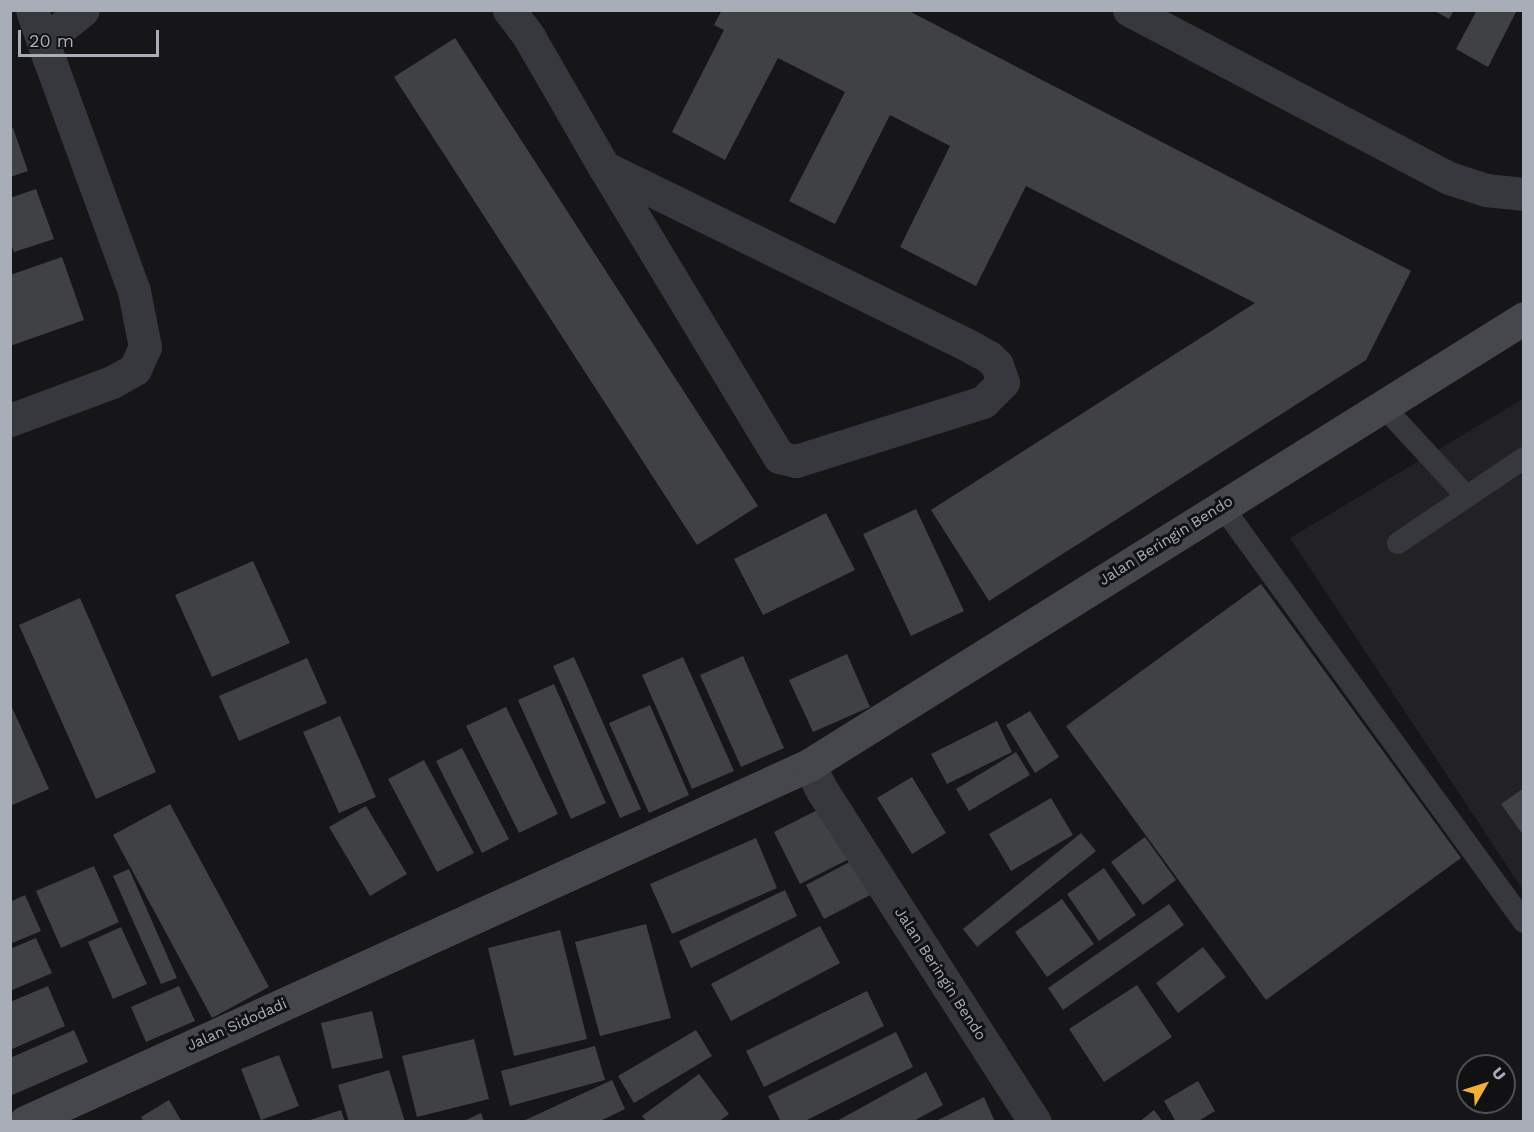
<!DOCTYPE html>
<html>
<head>
<meta charset="utf-8">
<style>
	body { margin:0 }
	#map { position:relative; width:1534px; height:1132px; overflow:hidden; background:#161618; font-family:"Work Sans",sans-serif }
	div>[style] { position:absolute }
	.built>* { inset:0; background:#222225 }
	.building>* { inset:0; background:#404145 }
	.lane>* { height:22px; margin:-11px; padding:0 11px; transform-origin:11px; border-radius:11px; background:#37383d }
	.street>* { height:33px; margin:-16.5px; padding:0 16.5px; transform-origin:16.5px; border-radius:16.5px; background:#37383d }
	.secondary>* { height:33px; margin:-16.5px; padding:0 16.5px; transform-origin:16.5px; border-radius:16.5px; background:#45474d }
	span { translate:-50% -50%; white-space:nowrap; text-align:center; line-height:1.15; -webkit-text-stroke:6px #111113; paint-order:stroke }
	.street-label { font-size:15px; color:#a8adb8 }
	.frame { position:absolute; inset:0; border:12px solid #a8adb8; pointer-events:none }
	.north { position:absolute; left:1456px; top:1054px; width:60px; height:60px; box-sizing:border-box; background:#111113; border:2px solid #4d4f55; border-radius:50%; rotate:51deg; font-size:16px; font-weight:700; line-height:24px; text-align:center; color:#a8adb8 }
	.north::after { content:''; display:block; margin:auto; width:21px; height:27px; background:#f2b134; clip-path:polygon(50% 0,100% 100%,50% 72%,0 100%) }
	.scale { position:absolute; left:18px; top:30px; width:141px; height:27px; box-sizing:border-box; border:3px solid #a8adb8; border-top:0; padding-left:8px; font-size:18px; line-height:21px; white-space:nowrap; color:#a8adb8; -webkit-text-stroke:4px #111113; paint-order:stroke }
</style>
</head>
<body>
<div id="map">
	<div class="built">
		<div style="clip-path:polygon(1523px 399px,1523px 890px,1290px 538px)"></div>
	</div>
	<div class="building">
		<div style="clip-path:polygon(722px 10px,907px 10px,1411px 271px,1366px 360px,989px 601px,931px 510px,1255px 303px,1026px 186px,976px 286px,900px 247px,950px 146px,890px 115px,835px 224px,789px 201px,845px 92px,778px 58px,725px 160px,672px 132px,724px 30px,714px 25px)"></div>
		<div style="clip-path:polygon(1433px 10px,1454px 10px,1449px 19px)"></div>
		<div style="clip-path:polygon(1477px 10px,1517px 10px,1488px 67px,1456px 49px)"></div>
		<div style="clip-path:polygon(455px 38px,758px 506px,697px 545px,394px 77px)"></div>
		<div style="clip-path:polygon(13px 128px,28px 171px,10px 177px,10px 129px)"></div>
		<div style="clip-path:polygon(36px 189px,54px 239px,14px 252px,10px 242px,10px 198px)"></div>
		<div style="clip-path:polygon(62px 257px,84px 320px,10px 346px,10px 275px)"></div>
		<div style="clip-path:polygon(916px 509px,964px 611px,911px 636px,863px 534px)"></div>
		<div style="clip-path:polygon(826px 513px,855px 570px,763px 615px,734px 559px)"></div>
		<div style="clip-path:polygon(253px 561px,290px 643px,212px 677px,175px 595px)"></div>
		<div style="clip-path:polygon(1261px 584px,1461px 858px,1266px 1000px,1066px 726px)"></div>
		<div style="clip-path:polygon(80px 598px,156px 772px,96px 799px,19px 625px)"></div>
		<div style="clip-path:polygon(847px 654px,870px 707px,813px 732px,789px 680px)"></div>
		<div style="clip-path:polygon(743px 656px,784px 748px,741px 767px,700px 675px)"></div>
		<div style="clip-path:polygon(574px 657px,641px 809px,620px 818px,553px 666px)"></div>
		<div style="clip-path:polygon(683px 657px,734px 771px,692px 789px,642px 675px)"></div>
		<div style="clip-path:polygon(307px 658px,327px 703px,239px 741px,219px 696px)"></div>
		<div style="clip-path:polygon(554px 684px,606px 803px,571px 819px,518px 700px)"></div>
		<div style="clip-path:polygon(10px 703px,49px 789px,10px 806px)"></div>
		<div style="clip-path:polygon(650px 705px,689px 795px,649px 813px,609px 723px)"></div>
		<div style="clip-path:polygon(506px 707px,558px 814px,519px 833px,466px 726px)"></div>
		<div style="clip-path:polygon(1030px 711px,1059px 757px,1035px 773px,1006px 725px)"></div>
		<div style="clip-path:polygon(340px 716px,376px 797px,339px 813px,303px 732px)"></div>
		<div style="clip-path:polygon(997px 721px,1012px 752px,947px 784px,931px 754px)"></div>
		<div style="clip-path:polygon(462px 748px,509px 839px,482px 853px,436px 761px)"></div>
		<div style="clip-path:polygon(1016px 752px,1030px 775px,969px 811px,956px 789px)"></div>
		<div style="clip-path:polygon(424px 760px,474px 853px,437px 872px,388px 779px)"></div>
		<div style="clip-path:polygon(912px 777px,946px 833px,912px 854px,877px 798px)"></div>
		<div style="clip-path:polygon(1524px 788px,1524px 836px,1501px 804px)"></div>
		<div style="clip-path:polygon(1051px 798px,1073px 835px,1011px 871px,989px 834px)"></div>
		<div style="clip-path:polygon(170px 804px,269px 987px,212px 1018px,113px 835px)"></div>
		<div style="clip-path:polygon(366px 806px,407px 874px,370px 896px,329px 827px)"></div>
		<div style="clip-path:polygon(825px 806px,851px 858px,800px 884px,774px 832px)"></div>
		<div style="clip-path:polygon(1081px 833px,1096px 851px,977px 947px,963px 929px)"></div>
		<div style="clip-path:polygon(1145px 837px,1176px 880px,1143px 905px,1111px 862px)"></div>
		<div style="clip-path:polygon(756px 838px,777px 888px,672px 934px,650px 884px)"></div>
		<div style="clip-path:polygon(857px 858px,876px 892px,824px 919px,806px 885px)"></div>
		<div style="clip-path:polygon(94px 866px,119px 922px,61px 948px,36px 891px)"></div>
		<div style="clip-path:polygon(1104px 868px,1136px 915px,1099px 941px,1067px 894px)"></div>
		<div style="clip-path:polygon(129px 869px,177px 978px,161px 984px,113px 876px)"></div>
		<div style="clip-path:polygon(785px 890px,797px 916px,691px 968px,679px 941px)"></div>
		<div style="clip-path:polygon(25px 895px,41px 931px,10px 944px,10px 902px)"></div>
		<div style="clip-path:polygon(1062px 899px,1094px 944px,1047px 977px,1015px 932px)"></div>
		<div style="clip-path:polygon(1169px 904px,1184px 925px,1063px 1010px,1048px 988px)"></div>
		<div style="clip-path:polygon(646px 924px,671px 1018px,600px 1036px,575px 942px)"></div>
		<div style="clip-path:polygon(820px 926px,840px 963px,731px 1021px,711px 984px)"></div>
		<div style="clip-path:polygon(121px 927px,147px 984px,113px 999px,88px 942px)"></div>
		<div style="clip-path:polygon(560px 930px,587px 1039px,514px 1056px,488px 948px)"></div>
		<div style="clip-path:polygon(36px 938px,52px 973px,10px 991px,10px 949px)"></div>
		<div style="clip-path:polygon(1203px 947px,1226px 977px,1178px 1013px,1156px 983px)"></div>
		<div style="clip-path:polygon(1137px 985px,1172px 1037px,1104px 1082px,1069px 1029px)"></div>
		<div style="clip-path:polygon(48px 986px,65px 1026px,10px 1050px,10px 1002px)"></div>
		<div style="clip-path:polygon(179px 986px,195px 1021px,146px 1042px,131px 1007px)"></div>
		<div style="clip-path:polygon(867px 991px,884px 1026px,764px 1087px,746px 1051px)"></div>
		<div style="clip-path:polygon(372px 1011px,383px 1058px,332px 1069px,321px 1023px)"></div>
		<div style="clip-path:polygon(74px 1030px,88px 1062px,10px 1096px,10px 1058px)"></div>
		<div style="clip-path:polygon(696px 1030px,712px 1056px,634px 1103px,618px 1076px)"></div>
		<div style="clip-path:polygon(896px 1032px,913px 1067px,803px 1122px,781px 1122px,768px 1096px)"></div>
		<div style="clip-path:polygon(474px 1039px,489px 1099px,417px 1117px,402px 1056px)"></div>
		<div style="clip-path:polygon(595px 1046px,605px 1080px,510px 1106px,501px 1071px)"></div>
		<div style="clip-path:polygon(279px 1055px,299px 1106px,261px 1120px,241px 1069px)"></div>
		<div style="clip-path:polygon(389px 1070px,405px 1122px,349px 1122px,338px 1085px)"></div>
		<div style="clip-path:polygon(926px 1072px,943px 1105px,912px 1122px,835px 1122px)"></div>
		<div style="clip-path:polygon(699px 1074px,729px 1114px,718px 1122px,647px 1122px,642px 1116px)"></div>
		<div style="clip-path:polygon(612px 1080px,625px 1109px,598px 1122px,521px 1122px)"></div>
		<div style="clip-path:polygon(1198px 1081px,1215px 1111px,1197px 1122px,1176px 1122px,1164px 1101px)"></div>
		<div style="clip-path:polygon(984px 1097px,995px 1122px,934px 1122px)"></div>
		<div style="clip-path:polygon(169px 1100px,182px 1122px,144px 1122px,141px 1117px)"></div>
		<div style="clip-path:polygon(341px 1110px,345px 1122px,307px 1122px,307px 1121px)"></div>
		<div style="clip-path:polygon(1154px 1110px,1163px 1122px,1139px 1122px)"></div>
		<div style="clip-path:polygon(481px 1113px,484px 1122px,462px 1122px)"></div>
	</div>
	<div class="lane">
		<div style="left:1384px;top:407px;width:122px;rotate:47.3deg"></div>
		<div style="left:1222px;top:506px;width:514px;rotate:54.02deg"></div>
		<div style="left:1398px;top:543px;width:152px;rotate:-34deg"></div>
	</div>
	<div class="street">
		<div style="left:32px;top:10px;width:34px;rotate:71deg"></div>
		<div style="left:509px;top:10px;width:34px;rotate:53deg"></div>
		<div style="left:529px;top:37px;width:150px;rotate:60deg"></div>
		<div style="left:604px;top:167px;width:409px;rotate:26.1deg"></div>
		<div style="left:971px;top:347px;width:21px;rotate:29deg"></div>
		<div style="left:989px;top:357px;width:11px;rotate:45deg"></div>
		<div style="left:997px;top:365px;width:18px;rotate:71deg"></div>
		<div style="left:1003px;top:382px;width:28px;rotate:135deg"></div>
		<div style="left:983px;top:402px;width:196px;rotate:162.5deg"></div>
		<div style="left:796px;top:461px;width:17px;rotate:-167deg"></div>
		<div style="left:779px;top:457px;width:339px;rotate:-121.1deg"></div>
		<div style="left:1129px;top:10px;width:361px;rotate:27.7deg"></div>
		<div style="left:1449px;top:178px;width:39px;rotate:18deg"></div>
		<div style="left:1486px;top:190px;width:38px;rotate:6deg"></div>
		<div style="left:10px;top:420px;width:109px;rotate:-20.4deg"></div>
		<div style="left:112px;top:382px;width:26px;rotate:-29deg"></div>
		<div style="left:135px;top:369px;width:24px;rotate:-66deg"></div>
		<div style="left:145px;top:347px;width:57px;rotate:-101.1deg"></div>
		<div style="left:134px;top:291px;width:265px;rotate:-110.1deg"></div>
		<div style="left:43px;top:42px;width:51px;rotate:-38.7deg"></div>
		<div style="left:809px;top:765px;width:30px;rotate:63deg"></div>
		<div style="left:823px;top:792px;width:392px;rotate:57.3deg"></div>
	</div>
	<div class="secondary">
		<div style="left:25px;top:1122px;width:861px;rotate:-24.48deg"></div>
		<div style="left:809px;top:765px;width:843px;rotate:-32.01deg"></div>
	</div>
	<div class="street-label">
		<span style="left:1166px;top:541px;rotate:-32deg">Jalan Beringin Bendo</span>
		<span style="left:940px;top:974px;rotate:57deg">Jalan Beringin Bendo</span>
		<span style="left:237px;top:1025px;rotate:-24deg">Jalan Sidodadi</span>
	</div>
	<div class="frame"></div>
	<div class="north">U</div>
	<div class="scale">20 m</div>
</div>
</body>
</html>
